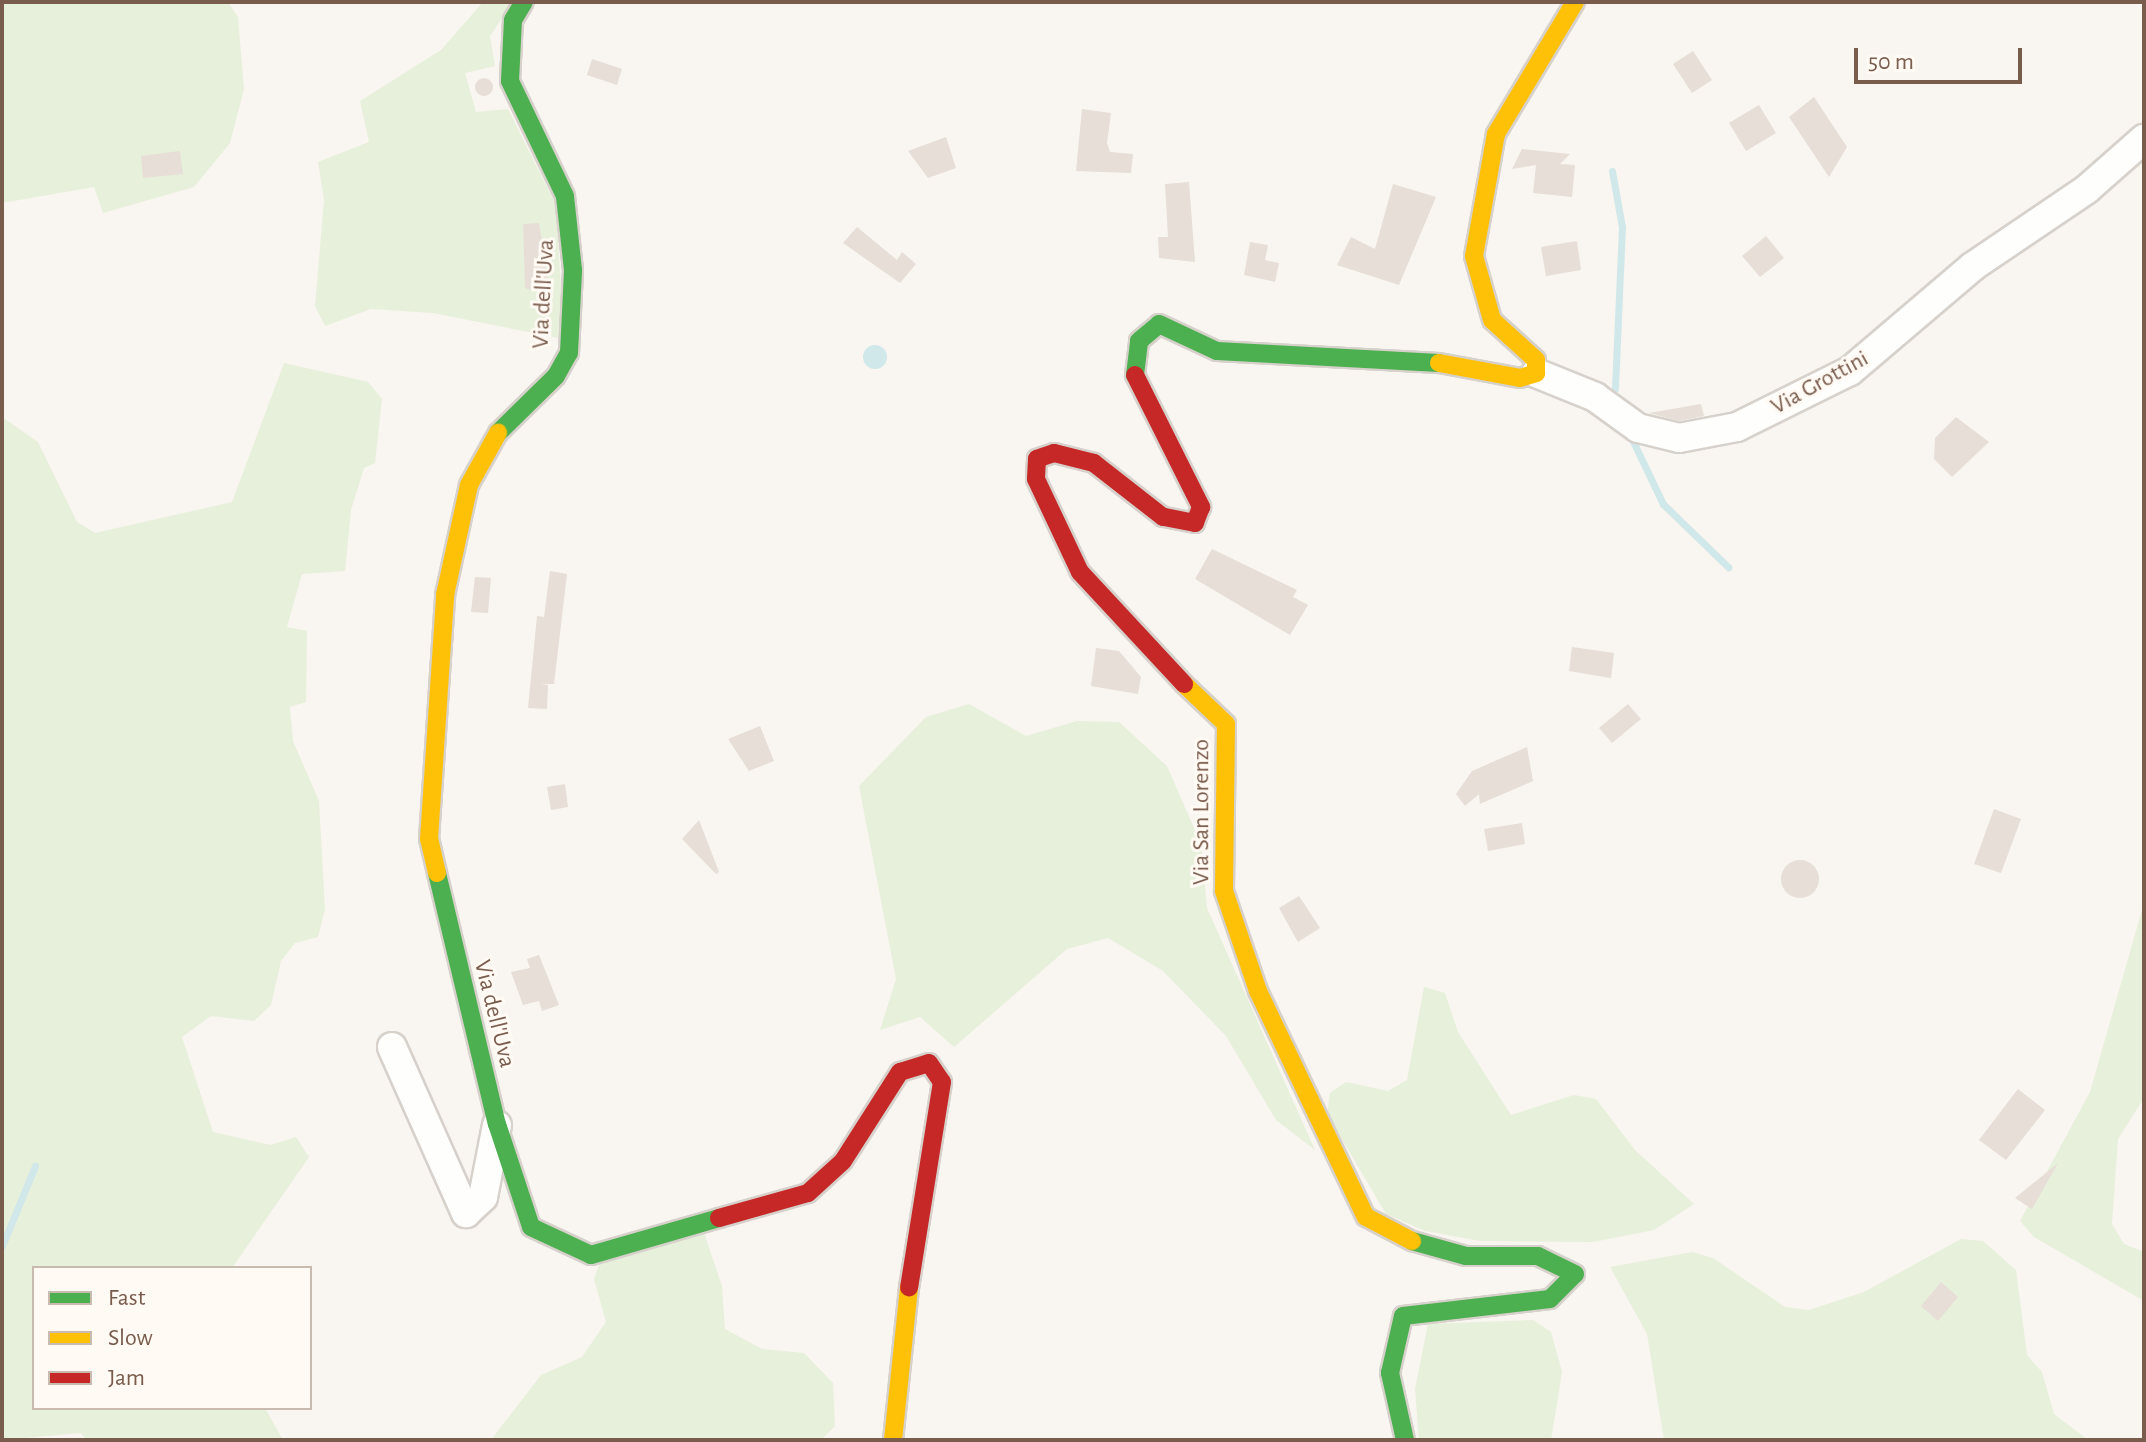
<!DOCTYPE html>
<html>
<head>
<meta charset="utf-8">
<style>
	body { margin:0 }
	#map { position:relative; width:2146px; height:1442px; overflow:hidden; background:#f9f5f0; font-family:"Alegreya Sans",sans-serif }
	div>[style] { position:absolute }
	.green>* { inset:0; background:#e7f0db }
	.water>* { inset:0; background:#d0e8ea }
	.round { border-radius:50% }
	.stream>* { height:7px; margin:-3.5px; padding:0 3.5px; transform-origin:3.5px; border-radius:3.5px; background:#d0e8ea }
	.building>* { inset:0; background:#e6ded7 }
	.roads { filter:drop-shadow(2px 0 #d7d1cb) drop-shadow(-2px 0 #d7d1cb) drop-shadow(0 2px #d7d1cb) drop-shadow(0 -2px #d7d1cb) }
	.street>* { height:28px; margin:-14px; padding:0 14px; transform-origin:14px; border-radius:14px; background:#fefefd }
	.fast>* { height:18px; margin:-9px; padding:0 9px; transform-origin:9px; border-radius:9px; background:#4caf50 }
	.slow>* { height:18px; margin:-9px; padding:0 9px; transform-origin:9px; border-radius:9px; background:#ffc107 }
	.jam>* { height:18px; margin:-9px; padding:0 9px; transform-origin:9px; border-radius:9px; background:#c62828 }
	span { translate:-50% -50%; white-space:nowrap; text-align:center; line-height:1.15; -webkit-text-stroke:6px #fffaf3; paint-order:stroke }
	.street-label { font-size:24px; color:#7a5c4d }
	.frame { position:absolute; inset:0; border:4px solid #7a5c4d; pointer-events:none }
	.legend { position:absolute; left:32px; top:1266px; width:280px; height:144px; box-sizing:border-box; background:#fffaf3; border:2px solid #cabbb1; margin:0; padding:10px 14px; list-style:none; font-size:24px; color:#7a5c4d }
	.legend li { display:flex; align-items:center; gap:16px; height:40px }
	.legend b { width:40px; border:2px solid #cabbb1 }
	.scale { position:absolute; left:1854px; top:48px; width:168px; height:36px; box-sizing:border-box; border:4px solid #7a5c4d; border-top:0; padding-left:10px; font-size:24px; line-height:28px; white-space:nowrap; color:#7a5c4d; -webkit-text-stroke:6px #fffaf3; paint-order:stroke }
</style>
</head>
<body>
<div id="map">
	<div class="green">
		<div style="clip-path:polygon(2px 2px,228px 2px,238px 17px,244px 89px,230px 143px,194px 187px,103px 213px,94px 187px,2px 203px)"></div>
		<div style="clip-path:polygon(483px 2px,513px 2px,490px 36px,495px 66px,465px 73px,476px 112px,508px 109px,556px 205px,564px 339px,433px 313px,371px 309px,325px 326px,315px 306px,324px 200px,318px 162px,369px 142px,360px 101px,441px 50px)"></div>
		<div style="clip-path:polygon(284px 363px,368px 382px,382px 399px,375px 463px,364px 468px,351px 510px,345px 571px,302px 574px,287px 627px,307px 631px,306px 702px,290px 707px,293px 741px,319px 801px,325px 909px,318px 937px,295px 943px,281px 961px,271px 1005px,254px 1021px,211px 1016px,182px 1037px,213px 1132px,271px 1145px,296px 1137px,309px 1157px,232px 1268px,34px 1268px,34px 1408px,265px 1408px,283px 1440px,86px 1440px,81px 1433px,2px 1440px,2px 417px,38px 442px,77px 522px,95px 533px,232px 502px)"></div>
		<div style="clip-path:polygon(969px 704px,1026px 736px,1077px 721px,1119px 722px,1167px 766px,1201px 844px,1207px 908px,1315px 1150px,1276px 1120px,1226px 1036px,1163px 971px,1108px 938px,1067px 949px,954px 1047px,920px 1017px,880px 1030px,896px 979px,859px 786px,926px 717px)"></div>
		<div style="clip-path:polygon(2144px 903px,2144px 1098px,2118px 1139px,2112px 1224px,2124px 1244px,2144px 1252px,2144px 1301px,2034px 1237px,2020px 1221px,2090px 1092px)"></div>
		<div style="clip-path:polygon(1424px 987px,1445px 993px,1458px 1032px,1511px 1115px,1574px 1095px,1596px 1099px,1635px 1150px,1694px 1204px,1654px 1230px,1593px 1242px,1480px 1241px,1425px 1231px,1386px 1214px,1327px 1114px,1330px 1093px,1346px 1082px,1388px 1091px,1407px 1080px)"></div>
		<div style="clip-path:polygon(700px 1221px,722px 1286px,725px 1329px,762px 1349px,804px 1353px,833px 1383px,835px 1426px,821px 1440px,491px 1440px,541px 1375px,582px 1357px,606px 1322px,594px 1279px,607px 1242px)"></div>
		<div style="clip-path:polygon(1961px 1239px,1983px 1241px,2016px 1270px,2027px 1355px,2042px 1372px,2054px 1414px,2088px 1440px,1664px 1440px,1647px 1334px,1610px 1267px,1692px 1252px,1713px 1258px,1785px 1307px,1809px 1310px,1864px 1292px)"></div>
		<div style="clip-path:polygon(1533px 1320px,1551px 1332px,1562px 1372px,1551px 1440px,1419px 1440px,1415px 1389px,1428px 1324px)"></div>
	</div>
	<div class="water">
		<div class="round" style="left:863px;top:345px;width:24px;height:24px"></div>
	</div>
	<div class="stream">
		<div style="left:1612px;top:171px;width:57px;rotate:79.9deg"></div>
		<div style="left:1622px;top:227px;width:162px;rotate:92.5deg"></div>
		<div style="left:1629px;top:433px;width:79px;rotate:64.4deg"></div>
		<div style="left:1663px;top:504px;width:91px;rotate:44.1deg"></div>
		<div style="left:2px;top:1246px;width:87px;rotate:-67.6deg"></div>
	</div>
	<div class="building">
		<div style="clip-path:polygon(1693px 51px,1712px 80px,1692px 93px,1673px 64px)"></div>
		<div style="clip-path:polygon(592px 59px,622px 69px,617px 85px,587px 75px)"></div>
		<div class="round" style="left:475px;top:78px;width:18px;height:18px"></div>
		<div style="clip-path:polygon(1814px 97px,1847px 147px,1829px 177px,1789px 117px)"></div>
		<div style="clip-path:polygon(1759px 105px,1776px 133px,1746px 151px,1729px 123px)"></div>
		<div style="clip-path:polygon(1082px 109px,1111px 113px,1107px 143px,1110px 152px,1133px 154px,1131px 173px,1076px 171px)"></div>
		<div style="clip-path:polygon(946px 137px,956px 168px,928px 178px,908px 151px)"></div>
		<div style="clip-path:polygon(1522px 149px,1570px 154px,1560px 164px,1575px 165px,1572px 197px,1533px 193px,1536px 165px,1512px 169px)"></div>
		<div style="clip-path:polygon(180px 151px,183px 174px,143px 178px,141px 156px)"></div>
		<div style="clip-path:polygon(1189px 182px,1195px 262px,1159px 258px,1158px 237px,1168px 237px,1165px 184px)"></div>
		<div style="clip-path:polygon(1393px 184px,1436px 197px,1399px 285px,1337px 265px,1351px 237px,1375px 249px)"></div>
		<div style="clip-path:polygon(539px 223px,550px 290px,533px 291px,525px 288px,523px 224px)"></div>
		<div style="clip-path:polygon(857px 227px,897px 260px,902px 252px,916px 264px,900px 283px,843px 243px)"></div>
		<div style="clip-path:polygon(1766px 236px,1784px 258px,1760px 277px,1742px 256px)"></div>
		<div style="clip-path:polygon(1577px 241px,1581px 270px,1546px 276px,1541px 247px)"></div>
		<div style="clip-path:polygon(1250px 242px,1268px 245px,1265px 260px,1279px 263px,1275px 282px,1244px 275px)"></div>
		<div style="clip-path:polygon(1701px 404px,1704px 416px,1679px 421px,1649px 413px)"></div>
		<div style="clip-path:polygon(1956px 417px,1989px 442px,1952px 477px,1934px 459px,1935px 438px)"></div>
		<div style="clip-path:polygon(1212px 549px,1297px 590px,1293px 597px,1308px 605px,1290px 635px,1195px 579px)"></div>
		<div style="clip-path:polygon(550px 571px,567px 574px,554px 684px,541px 684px,548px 685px,547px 709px,528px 708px,537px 616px,544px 617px)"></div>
		<div style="clip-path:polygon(475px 577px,491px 578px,488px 613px,471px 612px)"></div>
		<div style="clip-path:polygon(1572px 647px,1614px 653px,1611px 678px,1569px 671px)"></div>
		<div style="clip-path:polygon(1096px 648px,1119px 651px,1141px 677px,1138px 694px,1091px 686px)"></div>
		<div style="clip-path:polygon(1628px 704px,1641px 719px,1612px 743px,1599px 728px)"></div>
		<div style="clip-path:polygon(760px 726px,774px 761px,749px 771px,728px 739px)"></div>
		<div style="clip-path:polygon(1527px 747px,1533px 781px,1480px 804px,1479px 794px,1465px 806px,1456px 794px,1472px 771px)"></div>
		<div style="clip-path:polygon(565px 784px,568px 807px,551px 810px,547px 787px)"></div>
		<div style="clip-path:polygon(1994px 809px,2021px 819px,2001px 873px,1974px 864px)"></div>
		<div style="clip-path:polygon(699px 820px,719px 872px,716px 874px,682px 839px)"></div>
		<div style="clip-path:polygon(1522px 823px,1525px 844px,1488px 851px,1484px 829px)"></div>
		<div class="round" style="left:1781px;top:860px;width:38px;height:38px"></div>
		<div style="clip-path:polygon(1299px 896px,1320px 928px,1298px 942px,1279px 908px)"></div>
		<div style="clip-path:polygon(539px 955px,559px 1005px,542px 1011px,539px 1001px,523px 1005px,511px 972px,530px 968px,527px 959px)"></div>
		<div style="clip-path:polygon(2018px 1089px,2045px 1110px,2006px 1160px,1979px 1140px)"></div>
		<div style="clip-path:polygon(2058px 1163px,2032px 1209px,2015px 1198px)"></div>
		<div style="clip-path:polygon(1941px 1282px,1958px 1297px,1938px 1321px,1921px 1306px)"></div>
	</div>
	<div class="roads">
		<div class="street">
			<div style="left:1536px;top:373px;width:64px;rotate:22.1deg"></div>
			<div style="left:1595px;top:397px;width:53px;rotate:35.8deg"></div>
			<div style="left:1638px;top:428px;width:42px;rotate:13.7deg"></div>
			<div style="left:1679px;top:438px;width:59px;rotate:-10.7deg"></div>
			<div style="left:1737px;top:427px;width:126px;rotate:-26.4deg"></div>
			<div style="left:1850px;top:371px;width:160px;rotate:-40.4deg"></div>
			<div style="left:1972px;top:267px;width:139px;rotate:-34.1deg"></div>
			<div style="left:2087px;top:189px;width:76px;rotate:-41.3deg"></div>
			<div style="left:392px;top:1047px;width:182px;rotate:66deg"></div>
			<div style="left:466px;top:1213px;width:23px;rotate:-43deg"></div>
			<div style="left:483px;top:1197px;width:73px;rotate:-79deg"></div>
		</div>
		<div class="fast">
			<div style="left:1135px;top:375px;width:34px;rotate:-83deg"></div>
			<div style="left:1139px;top:341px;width:26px;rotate:-40deg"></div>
			<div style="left:1159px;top:324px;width:64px;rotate:25deg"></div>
			<div style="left:1217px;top:351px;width:222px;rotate:3.1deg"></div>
			<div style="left:498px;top:433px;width:81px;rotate:-44.5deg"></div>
			<div style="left:556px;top:376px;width:26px;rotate:-61deg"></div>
			<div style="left:569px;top:353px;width:83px;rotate:-87.2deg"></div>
			<div style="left:573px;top:270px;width:74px;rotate:-96.2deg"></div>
			<div style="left:565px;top:196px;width:127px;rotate:-115.6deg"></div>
			<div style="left:510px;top:81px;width:61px;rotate:-87.2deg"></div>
			<div style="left:513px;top:20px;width:21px;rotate:-59deg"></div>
			<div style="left:437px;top:873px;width:258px;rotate:76.6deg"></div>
			<div style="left:497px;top:1124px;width:108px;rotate:71.7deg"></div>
			<div style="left:531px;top:1227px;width:66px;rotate:25deg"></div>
			<div style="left:591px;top:1255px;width:133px;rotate:-16.1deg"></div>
			<div style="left:1405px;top:1440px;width:69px;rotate:-102.6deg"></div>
			<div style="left:1390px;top:1373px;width:58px;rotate:-77.2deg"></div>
			<div style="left:1403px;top:1316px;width:148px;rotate:-6.6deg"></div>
			<div style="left:1550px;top:1299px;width:35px;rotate:-45deg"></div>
			<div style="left:1575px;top:1274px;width:41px;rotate:-154.1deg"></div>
			<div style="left:1538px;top:1256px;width:72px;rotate:180deg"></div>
			<div style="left:1466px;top:1256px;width:56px;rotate:-164.5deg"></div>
		</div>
		<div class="slow">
			<div style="left:1439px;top:363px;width:82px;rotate:10.5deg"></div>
			<div style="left:1520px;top:378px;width:17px;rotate:-17deg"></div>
			<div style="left:1536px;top:373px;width:13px;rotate:-90deg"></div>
			<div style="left:1536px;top:360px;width:59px;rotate:-137.7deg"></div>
			<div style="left:1492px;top:320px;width:66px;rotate:-105.7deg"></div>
			<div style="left:1474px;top:256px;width:124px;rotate:-79.8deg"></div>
			<div style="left:1496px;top:134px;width:154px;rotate:-59.1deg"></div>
			<div style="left:1184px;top:684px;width:58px;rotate:43.6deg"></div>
			<div style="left:1226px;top:724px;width:167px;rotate:90.7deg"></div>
			<div style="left:1224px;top:891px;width:106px;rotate:71.2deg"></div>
			<div style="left:1258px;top:991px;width:250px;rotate:64.5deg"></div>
			<div style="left:1366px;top:1217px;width:52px;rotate:27.6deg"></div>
			<div style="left:437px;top:873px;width:35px;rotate:-103deg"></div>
			<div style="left:429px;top:839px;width:245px;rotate:-86.2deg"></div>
			<div style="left:445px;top:595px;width:113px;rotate:-77.7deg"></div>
			<div style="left:469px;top:485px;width:60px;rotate:-60.9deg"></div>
			<div style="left:893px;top:1440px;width:154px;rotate:-84deg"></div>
		</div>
		<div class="jam">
			<div style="left:1135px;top:375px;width:148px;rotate:63.4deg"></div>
			<div style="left:1201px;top:507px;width:17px;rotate:111deg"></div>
			<div style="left:1195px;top:523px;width:33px;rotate:-169deg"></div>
			<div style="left:1163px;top:517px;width:88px;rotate:-142deg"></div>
			<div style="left:1094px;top:463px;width:41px;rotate:-166deg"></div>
			<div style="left:1054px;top:453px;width:18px;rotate:161deg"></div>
			<div style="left:1037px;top:459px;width:20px;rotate:93deg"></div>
			<div style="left:1036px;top:479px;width:103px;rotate:64.7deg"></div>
			<div style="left:1080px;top:572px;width:153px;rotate:47.1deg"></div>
			<div style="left:719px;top:1218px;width:92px;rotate:-15.7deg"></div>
			<div style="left:808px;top:1193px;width:47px;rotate:-42.4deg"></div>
			<div style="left:843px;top:1161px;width:106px;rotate:-57.4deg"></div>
			<div style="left:900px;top:1072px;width:30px;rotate:-17deg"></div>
			<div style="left:929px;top:1063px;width:23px;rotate:56deg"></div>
			<div style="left:942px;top:1082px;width:208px;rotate:99.1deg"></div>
		</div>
	</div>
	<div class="street-label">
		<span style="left:544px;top:294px;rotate:-87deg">Via dell'Uva</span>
		<span style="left:1820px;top:383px;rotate:-29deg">Via Grottini</span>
		<span style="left:1202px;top:812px;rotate:-90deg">Via San Lorenzo</span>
		<span style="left:494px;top:1014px;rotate:76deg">Via dell'Uva</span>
	</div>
	<div class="frame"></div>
	<ul class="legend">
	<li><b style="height:10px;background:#4caf50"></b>Fast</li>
	<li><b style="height:10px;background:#ffc107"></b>Slow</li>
	<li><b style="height:10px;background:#c62828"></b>Jam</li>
	</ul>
	<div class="scale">50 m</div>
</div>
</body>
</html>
